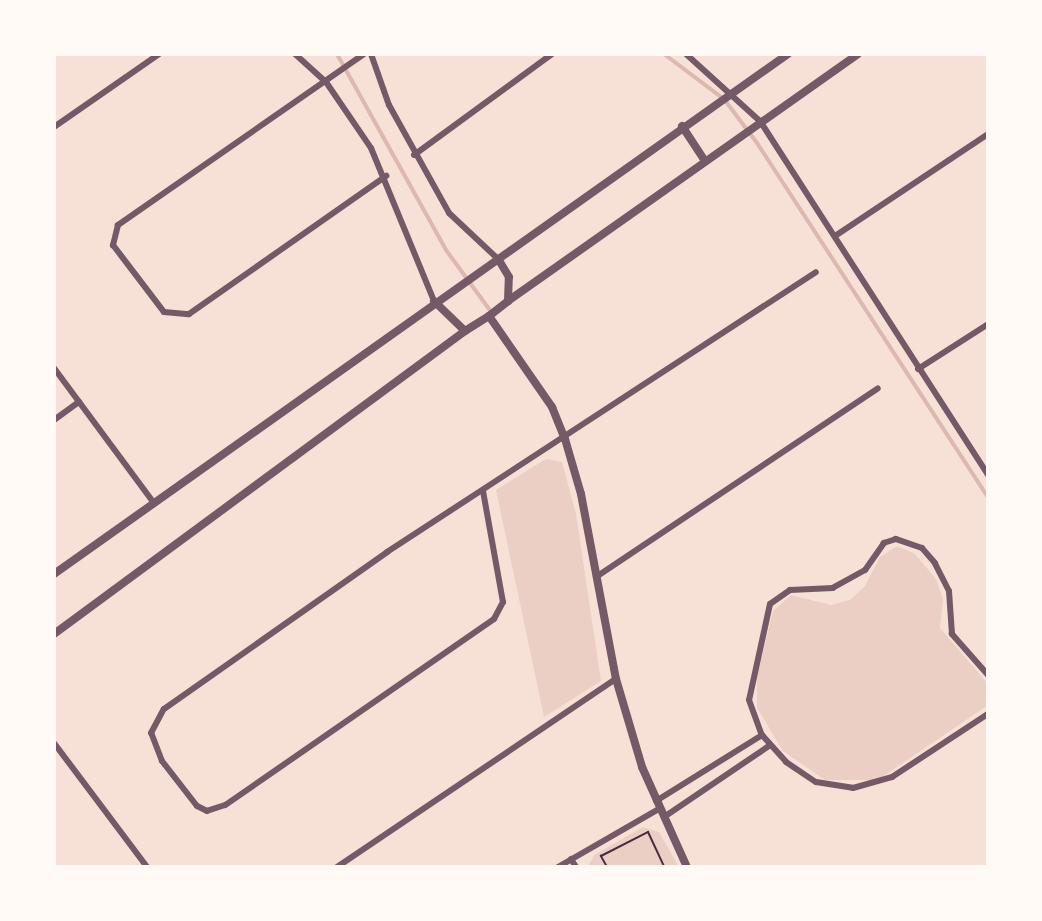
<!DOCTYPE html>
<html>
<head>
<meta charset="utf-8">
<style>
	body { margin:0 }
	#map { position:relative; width:1042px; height:921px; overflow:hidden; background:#f7e1d7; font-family:Poppins,sans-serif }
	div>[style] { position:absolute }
	.green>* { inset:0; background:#ebcfc5 }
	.stream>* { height:4px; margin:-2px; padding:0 2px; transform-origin:2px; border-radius:2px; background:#dcb8b0 }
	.path>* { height:2px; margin:-1px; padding:0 1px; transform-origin:1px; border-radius:1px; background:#4a2c40 }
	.minor>* { height:6px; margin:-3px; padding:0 3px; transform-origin:3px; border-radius:3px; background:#755966 }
	.tertiary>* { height:8px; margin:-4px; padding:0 4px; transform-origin:4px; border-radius:4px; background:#755966 }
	span { translate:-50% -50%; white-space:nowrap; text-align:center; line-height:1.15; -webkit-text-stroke:4.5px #fffaf5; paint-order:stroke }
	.frame { position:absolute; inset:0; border:56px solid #fffaf5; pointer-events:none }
</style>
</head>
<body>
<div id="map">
	<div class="green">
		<div style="clip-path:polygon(546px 459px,562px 462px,576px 514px,601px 681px,544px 717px,496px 490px)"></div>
		<div style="clip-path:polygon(897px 546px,914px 553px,936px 579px,943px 599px,940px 628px,988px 684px,988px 705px,878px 780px,825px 780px,783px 751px,757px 708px,757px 677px,773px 611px,791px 595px,831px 605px,850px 600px,865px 586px,880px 557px)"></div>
		<div style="clip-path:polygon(643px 827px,659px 832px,679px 867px,588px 867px,594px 855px)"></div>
	</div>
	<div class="stream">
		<div style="left:337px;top:54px;width:224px;rotate:60.9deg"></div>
		<div style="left:446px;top:250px;width:73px;rotate:53.9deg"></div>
		<div style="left:664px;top:54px;width:75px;rotate:36.9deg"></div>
		<div style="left:724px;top:99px;width:55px;rotate:53.1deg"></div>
		<div style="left:757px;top:143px;width:424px;rotate:56.9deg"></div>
	</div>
	<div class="path">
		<div style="left:607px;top:867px;width:13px;rotate:-119deg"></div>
		<div style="left:601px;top:856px;width:53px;rotate:-27.1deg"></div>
		<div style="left:648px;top:832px;width:38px;rotate:65deg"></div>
	</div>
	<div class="minor">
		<div style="left:295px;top:54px;width:42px;rotate:42.1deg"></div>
		<div style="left:326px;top:82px;width:80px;rotate:55.7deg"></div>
		<div style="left:371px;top:148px;width:165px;rotate:67.6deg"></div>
		<div style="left:364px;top:54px;width:300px;rotate:145.2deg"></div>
		<div style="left:118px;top:225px;width:21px;rotate:104deg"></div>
		<div style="left:113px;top:245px;width:84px;rotate:52.7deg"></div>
		<div style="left:164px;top:312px;width:25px;rotate:5deg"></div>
		<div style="left:189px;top:314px;width:241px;rotate:-35deg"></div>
		<div style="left:371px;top:54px;width:54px;rotate:70.6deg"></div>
		<div style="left:389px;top:105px;width:124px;rotate:60.9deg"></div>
		<div style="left:449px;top:213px;width:67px;rotate:43.2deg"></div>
		<div style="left:686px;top:54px;width:100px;rotate:42.2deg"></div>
		<div style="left:760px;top:121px;width:421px;rotate:57.2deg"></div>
		<div style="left:54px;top:127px;width:128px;rotate:-34.8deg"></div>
		<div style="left:414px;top:155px;width:171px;rotate:-36.2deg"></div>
		<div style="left:835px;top:236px;width:184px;rotate:-33.7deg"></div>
		<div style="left:54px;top:368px;width:167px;rotate:53.5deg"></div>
		<div style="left:918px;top:369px;width:83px;rotate:-32.7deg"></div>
		<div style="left:54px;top:420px;width:31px;rotate:-36deg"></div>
		<div style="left:483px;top:491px;width:113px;rotate:79.8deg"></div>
		<div style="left:503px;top:602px;width:19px;rotate:118deg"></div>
		<div style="left:494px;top:619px;width:327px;rotate:145.3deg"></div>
		<div style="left:225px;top:805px;width:19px;rotate:162deg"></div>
		<div style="left:207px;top:811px;width:11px;rotate:-153deg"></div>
		<div style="left:197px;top:806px;width:57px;rotate:-127.9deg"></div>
		<div style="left:162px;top:761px;width:30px;rotate:-111deg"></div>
		<div style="left:151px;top:733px;width:27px;rotate:-62deg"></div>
		<div style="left:164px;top:709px;width:273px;rotate:-35.1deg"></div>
		<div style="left:387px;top:552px;width:512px;rotate:-33.13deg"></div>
		<div style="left:596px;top:577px;width:339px;rotate:-33.8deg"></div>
		<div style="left:988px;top:675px;width:55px;rotate:-131.3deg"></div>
		<div style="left:952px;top:634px;width:43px;rotate:-94deg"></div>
		<div style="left:949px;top:591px;width:31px;rotate:-117deg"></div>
		<div style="left:935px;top:563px;width:20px;rotate:-131deg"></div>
		<div style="left:922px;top:548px;width:28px;rotate:-161deg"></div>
		<div style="left:896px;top:539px;width:13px;rotate:162deg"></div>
		<div style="left:884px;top:543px;width:33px;rotate:125deg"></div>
		<div style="left:865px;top:570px;width:37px;rotate:151deg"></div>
		<div style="left:833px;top:588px;width:43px;rotate:177.3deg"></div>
		<div style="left:790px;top:590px;width:24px;rotate:145deg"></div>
		<div style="left:770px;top:604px;width:98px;rotate:102.3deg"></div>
		<div style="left:749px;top:700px;width:37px;rotate:70deg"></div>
		<div style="left:762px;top:735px;width:36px;rotate:48deg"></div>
		<div style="left:786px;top:762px;width:36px;rotate:34deg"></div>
		<div style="left:816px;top:782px;width:37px;rotate:9deg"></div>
		<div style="left:853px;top:788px;width:41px;rotate:-15.8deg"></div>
		<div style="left:892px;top:777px;width:115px;rotate:-33.3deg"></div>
		<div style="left:54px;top:743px;width:155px;rotate:53.1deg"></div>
		<div style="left:656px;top:801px;width:125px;rotate:-31.9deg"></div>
		<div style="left:664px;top:817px;width:127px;rotate:-34.1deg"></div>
		<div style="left:571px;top:859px;width:9px;rotate:58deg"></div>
		<div style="left:337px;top:867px;width:336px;rotate:-34deg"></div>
		<div style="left:558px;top:867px;width:116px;rotate:-29.9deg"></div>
	</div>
	<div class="tertiary">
		<div style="left:682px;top:126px;width:42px;rotate:56.7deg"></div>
		<div style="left:434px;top:301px;width:43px;rotate:44.1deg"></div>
		<div style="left:465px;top:331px;width:28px;rotate:-32deg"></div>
		<div style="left:489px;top:316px;width:24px;rotate:-38deg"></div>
		<div style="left:508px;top:301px;width:24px;rotate:-88deg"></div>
		<div style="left:509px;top:277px;width:21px;rotate:-121deg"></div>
		<div style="left:508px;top:301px;width:428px;rotate:-35.2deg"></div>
		<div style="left:489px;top:316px;width:111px;rotate:55.3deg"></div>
		<div style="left:552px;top:407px;width:35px;rotate:68deg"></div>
		<div style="left:565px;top:439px;width:57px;rotate:73.8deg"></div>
		<div style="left:581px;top:494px;width:188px;rotate:79.3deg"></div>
		<div style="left:616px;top:679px;width:92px;rotate:73.5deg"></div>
		<div style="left:642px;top:767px;width:110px;rotate:65.8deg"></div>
		<div style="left:54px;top:574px;width:900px;rotate:-35.32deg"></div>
		<div style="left:54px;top:634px;width:511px;rotate:-36.4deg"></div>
	</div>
	<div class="frame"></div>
</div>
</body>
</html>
